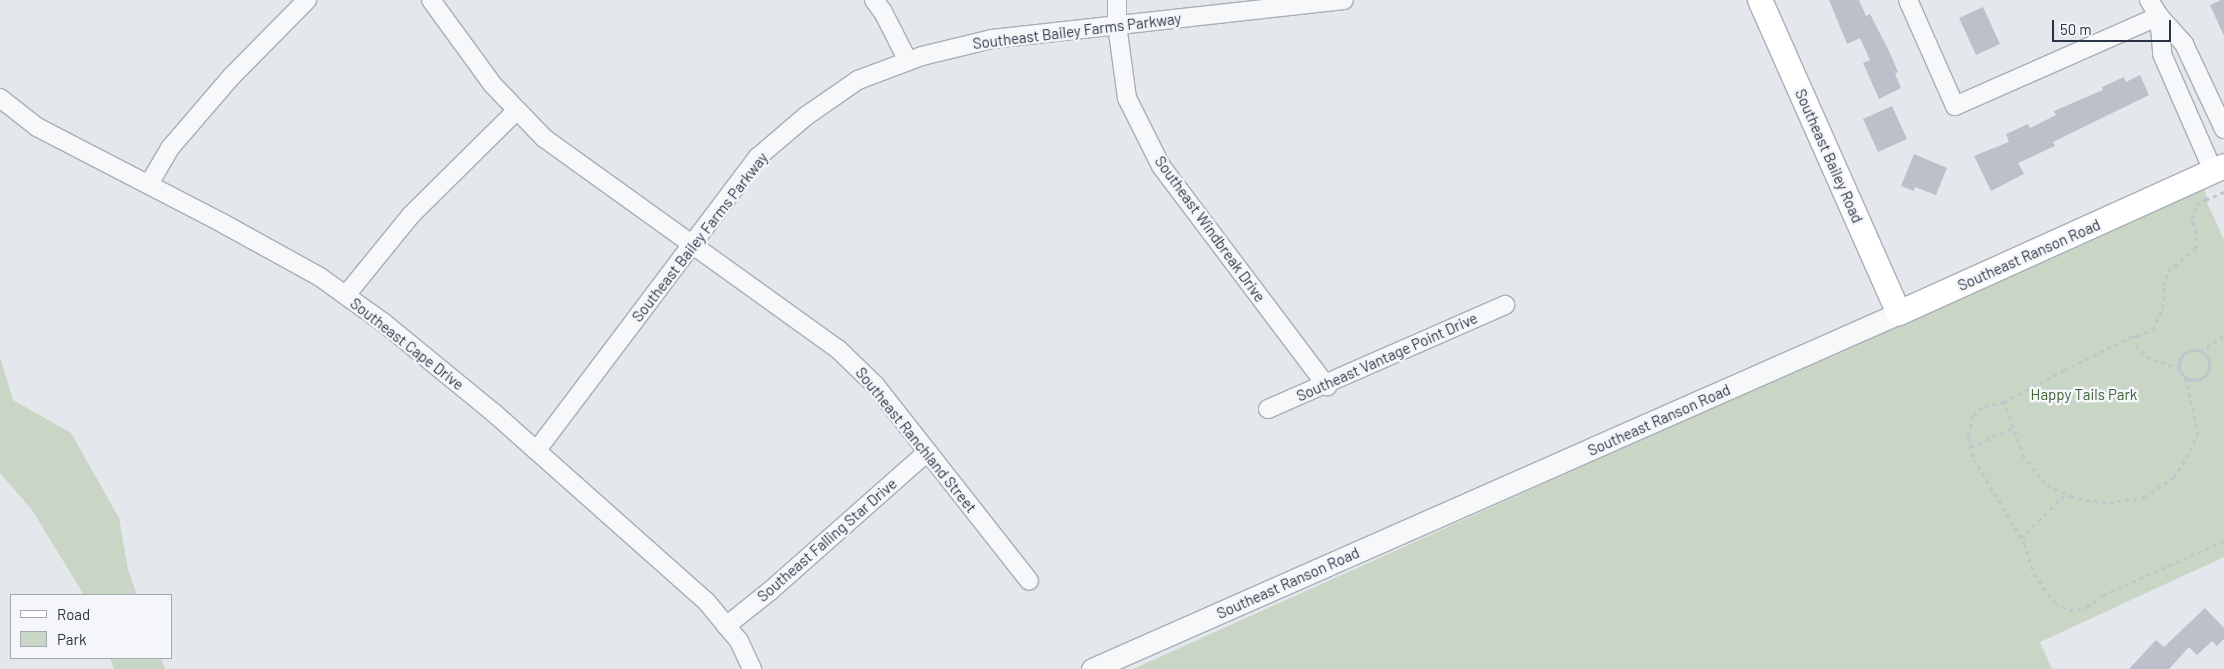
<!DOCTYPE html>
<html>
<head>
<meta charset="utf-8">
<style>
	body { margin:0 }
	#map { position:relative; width:2224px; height:669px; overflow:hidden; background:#e4e7ec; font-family:Barlow,sans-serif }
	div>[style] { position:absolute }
	.green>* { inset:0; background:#c9d6c5 }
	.building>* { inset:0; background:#bbc0ca }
	.path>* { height:3px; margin-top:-1.5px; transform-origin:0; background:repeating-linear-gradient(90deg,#c2c5cb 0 4px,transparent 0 8px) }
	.path>.ring { margin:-1.5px; padding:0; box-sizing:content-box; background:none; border:3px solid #c2c5cb; border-radius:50% }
	.roads { filter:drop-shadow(1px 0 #a9aeb7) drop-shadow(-1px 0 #a9aeb7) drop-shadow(0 1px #a9aeb7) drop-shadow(0 -1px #a9aeb7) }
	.minor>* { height:18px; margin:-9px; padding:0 9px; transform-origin:9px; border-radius:9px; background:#f7f8fa }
	.tertiary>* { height:21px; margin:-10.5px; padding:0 10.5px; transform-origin:10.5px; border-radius:10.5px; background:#f7f8fa }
	.secondary>* { height:24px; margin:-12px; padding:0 12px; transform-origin:12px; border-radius:12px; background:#fff }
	span { translate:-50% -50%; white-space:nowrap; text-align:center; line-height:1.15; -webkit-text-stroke:5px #f4f6f9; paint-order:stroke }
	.street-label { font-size:15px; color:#2b3445 }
	.park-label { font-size:15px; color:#3f6138 }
	.legend { position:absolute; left:10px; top:594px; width:162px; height:65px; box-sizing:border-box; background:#f4f6f9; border:1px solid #a4a8b1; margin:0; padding:6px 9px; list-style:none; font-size:15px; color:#2b3445 }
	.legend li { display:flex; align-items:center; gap:10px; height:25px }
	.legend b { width:25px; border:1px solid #a4a8b1 }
	.scale { position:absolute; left:2052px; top:20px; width:119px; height:22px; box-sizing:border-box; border:2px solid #2b3445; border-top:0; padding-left:6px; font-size:15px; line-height:18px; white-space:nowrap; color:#2b3445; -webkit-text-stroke:4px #f4f6f9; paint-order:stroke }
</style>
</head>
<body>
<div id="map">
	<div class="green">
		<div style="clip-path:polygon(2205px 188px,2206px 200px,2224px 240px,2224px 557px,2040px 642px,2052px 669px,1133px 669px,1900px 323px)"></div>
		<div style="clip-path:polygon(0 357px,13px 400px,71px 433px,119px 518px,128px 570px,137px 595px,84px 595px,32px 510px,0 473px)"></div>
		<div style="clip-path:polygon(110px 658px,161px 658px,165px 669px,114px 669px)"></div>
	</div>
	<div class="building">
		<div style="clip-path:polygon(1829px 0,1859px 0,1866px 16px,1870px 14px,1889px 51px,1898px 72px,1895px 74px,1901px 88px,1879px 99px,1863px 63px,1870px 60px,1860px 38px,1847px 44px)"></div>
		<div style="clip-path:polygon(2221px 0,2224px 0,2224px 36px,2210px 5px)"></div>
		<div style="clip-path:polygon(1983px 7px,2000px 44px,1976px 55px,1959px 18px)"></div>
		<div style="clip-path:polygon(2140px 75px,2149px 95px,2053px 142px,2055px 146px,2018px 163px,2024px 174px,1991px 191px,1974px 156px,2009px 142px,2006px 134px,2028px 124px,2030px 128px,2056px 115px,2054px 111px,2103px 90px,2102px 87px,2124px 77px,2126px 82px)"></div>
		<div style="clip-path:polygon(1892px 106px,1907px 139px,1878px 152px,1863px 119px)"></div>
		<div style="clip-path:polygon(1914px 154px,1947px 168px,1936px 195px,1915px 187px,1914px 191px,1901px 186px)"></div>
		<div style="clip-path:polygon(2205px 608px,2224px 628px,2224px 639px,2217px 646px,2212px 641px,2197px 655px,2189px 647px,2169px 669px,2129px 669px,2156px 640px,2164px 647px)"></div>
	</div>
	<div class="path">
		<div style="left:2206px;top:200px;width:20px;rotate:-24deg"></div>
		<div class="ring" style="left:2179px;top:350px;width:27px;height:27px"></div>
		<div style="left:2200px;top:352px;width:29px;rotate:-35deg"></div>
		<div style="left:2180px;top:368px;width:31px;rotate:-163deg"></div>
		<div style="left:2150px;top:359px;width:19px;rotate:-137deg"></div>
		<div style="left:2136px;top:346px;width:10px;rotate:-84deg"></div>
		<div style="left:2137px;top:336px;width:17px;rotate:-21deg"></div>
		<div style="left:2153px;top:330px;width:24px;rotate:-66deg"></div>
		<div style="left:2163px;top:308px;width:22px;rotate:-87deg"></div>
		<div style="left:2164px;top:286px;width:16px;rotate:-75deg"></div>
		<div style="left:2168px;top:271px;width:36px;rotate:-39deg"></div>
		<div style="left:2196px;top:248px;width:15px;rotate:-90deg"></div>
		<div style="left:2196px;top:233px;width:15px;rotate:-106deg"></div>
		<div style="left:2192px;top:219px;width:15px;rotate:-70deg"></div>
		<div style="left:2197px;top:205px;width:10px;rotate:-29deg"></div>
		<div style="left:2206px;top:200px;width:5px;rotate:-101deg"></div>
		<div style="left:2185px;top:377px;width:57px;rotate:76.7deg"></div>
		<div style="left:2198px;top:432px;width:24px;rotate:112deg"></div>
		<div style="left:2189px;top:454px;width:27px;rotate:123deg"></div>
		<div style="left:2174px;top:477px;width:35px;rotate:145deg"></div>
		<div style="left:2145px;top:497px;width:39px;rotate:171deg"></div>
		<div style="left:2106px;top:503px;width:35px;rotate:-170deg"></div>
		<div style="left:2072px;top:497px;width:30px;rotate:-153deg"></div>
		<div style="left:2045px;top:483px;width:33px;rotate:-129deg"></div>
		<div style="left:2024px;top:457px;width:59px;rotate:-110deg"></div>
		<div style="left:2004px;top:402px;width:23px;rotate:167deg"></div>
		<div style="left:1982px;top:407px;width:13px;rotate:135deg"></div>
		<div style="left:1973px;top:416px;width:22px;rotate:103deg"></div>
		<div style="left:1968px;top:437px;width:23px;rotate:75deg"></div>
		<div style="left:1974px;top:459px;width:98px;rotate:59.2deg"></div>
		<div style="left:2024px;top:543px;width:33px;rotate:72deg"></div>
		<div style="left:2034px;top:574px;width:36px;rotate:54deg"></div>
		<div style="left:2055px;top:603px;width:16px;rotate:27deg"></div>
		<div style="left:2069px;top:610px;width:18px;rotate:-9deg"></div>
		<div style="left:2087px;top:607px;width:20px;rotate:-37deg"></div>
		<div style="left:2103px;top:595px;width:133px;rotate:-24.1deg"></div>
		<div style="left:2004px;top:402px;width:68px;rotate:-28.1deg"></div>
		<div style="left:2064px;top:370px;width:77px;rotate:-26.2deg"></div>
		<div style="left:2133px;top:336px;width:4px"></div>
		<div style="left:1971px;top:447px;width:45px;rotate:-24.9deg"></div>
		<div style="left:2021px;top:538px;width:63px;rotate:-44.4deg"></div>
	</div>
	<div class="roads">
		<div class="minor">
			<div style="left:431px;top:0;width:105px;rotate:53.9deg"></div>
			<div style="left:493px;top:85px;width:74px;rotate:46.1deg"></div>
			<div style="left:544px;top:138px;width:362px;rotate:35.7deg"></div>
			<div style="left:838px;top:349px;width:52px;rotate:44.2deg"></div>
			<div style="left:875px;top:385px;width:249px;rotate:51.8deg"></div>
			<div style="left:874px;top:0;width:15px;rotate:53deg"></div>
			<div style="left:883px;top:12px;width:55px;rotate:63deg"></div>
			<div style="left:1117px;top:0;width:25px;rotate:90deg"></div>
			<div style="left:1117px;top:25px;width:74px;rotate:82.2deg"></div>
			<div style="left:1127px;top:98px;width:76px;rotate:63.4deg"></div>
			<div style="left:1161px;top:166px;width:276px;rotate:53deg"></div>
			<div style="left:1908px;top:0;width:116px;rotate:66.1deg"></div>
			<div style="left:1955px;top:106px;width:223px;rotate:-23.8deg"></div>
			<div style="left:2149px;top:0;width:19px;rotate:58deg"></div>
			<div style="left:2159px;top:16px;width:38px;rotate:48deg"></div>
			<div style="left:2184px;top:44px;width:94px;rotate:64.8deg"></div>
			<div style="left:2159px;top:16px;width:38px;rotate:85deg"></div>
			<div style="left:2162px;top:54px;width:128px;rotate:66.4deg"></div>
			<div style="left:0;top:98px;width:47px;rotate:38.1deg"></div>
			<div style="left:37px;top:127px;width:211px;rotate:27.4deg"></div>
			<div style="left:224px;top:224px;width:110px;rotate:28.9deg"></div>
			<div style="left:320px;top:277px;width:79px;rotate:35.7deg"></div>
			<div style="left:384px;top:323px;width:142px;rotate:39.3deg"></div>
			<div style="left:494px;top:413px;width:283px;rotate:41.6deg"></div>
			<div style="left:706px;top:601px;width:52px;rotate:50.5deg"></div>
			<div style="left:739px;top:641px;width:31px;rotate:65deg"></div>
			<div style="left:149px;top:184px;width:42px;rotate:-59.7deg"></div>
			<div style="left:170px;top:148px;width:95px;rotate:-49.3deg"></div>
			<div style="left:232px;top:76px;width:107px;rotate:-45.4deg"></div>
			<div style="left:346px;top:295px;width:103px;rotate:-50.9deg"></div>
			<div style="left:411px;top:215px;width:149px;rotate:-44.7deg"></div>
			<div style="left:1268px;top:409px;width:259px;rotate:-23.7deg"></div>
			<div style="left:537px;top:450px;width:367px;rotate:-53deg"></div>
			<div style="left:758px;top:157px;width:63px;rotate:-40.5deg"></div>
			<div style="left:806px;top:116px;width:63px;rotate:-34.7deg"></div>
			<div style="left:858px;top:80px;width:68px;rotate:-20.6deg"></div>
			<div style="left:922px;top:56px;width:72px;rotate:-13.7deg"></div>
			<div style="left:992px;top:39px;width:354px;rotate:-6.3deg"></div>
			<div style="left:726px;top:626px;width:56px;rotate:-38.5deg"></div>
			<div style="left:770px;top:591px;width:210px;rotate:-41.5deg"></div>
		</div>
		<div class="tertiary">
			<div style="left:1092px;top:669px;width:882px;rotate:-23.8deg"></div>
		</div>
		<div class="secondary">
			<div style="left:1760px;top:0;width:342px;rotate:66.1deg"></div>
			<div style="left:1899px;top:313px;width:357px;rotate:-24.3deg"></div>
		</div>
	</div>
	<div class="street-label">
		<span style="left:1077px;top:31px;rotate:-7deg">Southeast Bailey Farms Parkway</span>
		<span style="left:1829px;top:156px;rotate:66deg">Southeast Bailey Road</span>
		<span style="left:1210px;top:229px;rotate:54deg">Southeast Windbreak Drive</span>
		<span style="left:700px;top:237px;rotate:-52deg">Southeast Bailey Farms Parkway</span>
		<span style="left:2029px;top:255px;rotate:-24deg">Southeast Ranson Road</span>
		<span style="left:407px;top:344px;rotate:38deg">Southeast Cape Drive</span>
		<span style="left:1387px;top:357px;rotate:-24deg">Southeast Vantage Point Drive</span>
		<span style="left:1659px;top:420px;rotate:-24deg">Southeast Ranson Road</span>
		<span style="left:916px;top:440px;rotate:51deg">Southeast Ranchland Street</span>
		<span style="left:827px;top:540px;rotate:-41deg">Southeast Falling Star Drive</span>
		<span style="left:1288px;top:583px;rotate:-24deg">Southeast Ranson Road</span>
	</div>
	<div class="park-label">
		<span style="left:2084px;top:395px">Happy Tails Park</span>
	</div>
	<ul class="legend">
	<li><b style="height:6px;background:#fff"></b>Road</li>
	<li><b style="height:14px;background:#c9d6c5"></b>Park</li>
	</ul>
	<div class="scale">50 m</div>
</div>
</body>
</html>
